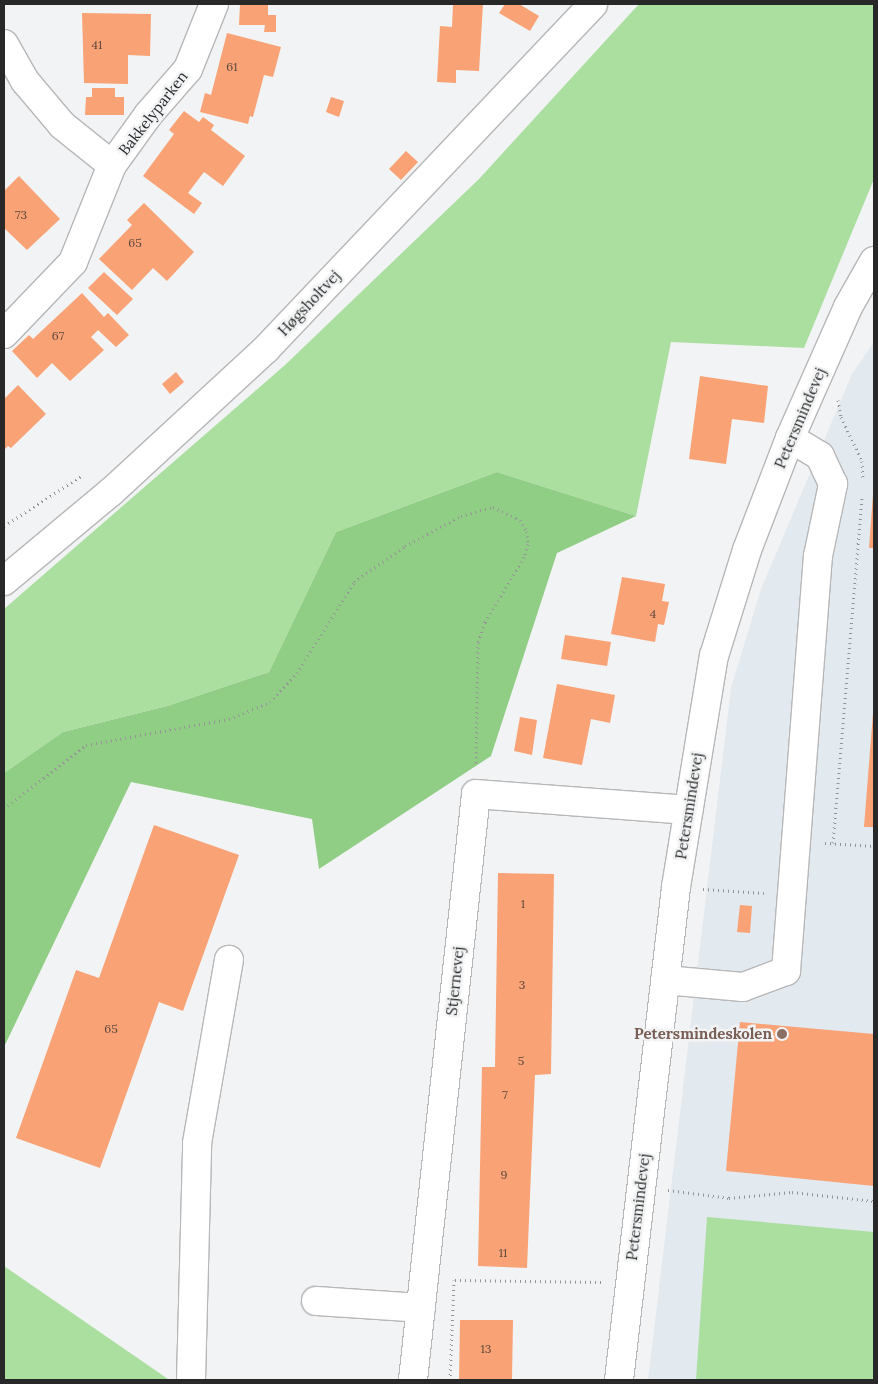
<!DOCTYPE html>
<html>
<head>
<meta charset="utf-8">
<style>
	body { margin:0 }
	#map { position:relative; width:878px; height:1384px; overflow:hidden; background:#f2f3f4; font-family:Lora,serif }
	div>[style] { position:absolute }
	.built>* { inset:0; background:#e2e9ef }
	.green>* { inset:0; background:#abdfa0 }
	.forest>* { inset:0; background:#91ce85 }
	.building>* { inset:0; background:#f9a275 }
	.path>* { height:3px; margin-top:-1.5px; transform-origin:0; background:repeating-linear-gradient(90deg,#949495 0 1px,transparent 0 5px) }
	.roads { filter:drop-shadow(1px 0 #b7b7b8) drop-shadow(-1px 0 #b7b7b8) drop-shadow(0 1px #b7b7b8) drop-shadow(0 -1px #b7b7b8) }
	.minor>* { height:28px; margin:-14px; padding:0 14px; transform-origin:14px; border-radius:14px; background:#fff }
	.dots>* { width:14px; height:14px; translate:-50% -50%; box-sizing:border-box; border:2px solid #f2f3f4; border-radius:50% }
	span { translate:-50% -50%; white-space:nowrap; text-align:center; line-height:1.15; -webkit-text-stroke:5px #f2f3f4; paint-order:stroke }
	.number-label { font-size:12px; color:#5c463b }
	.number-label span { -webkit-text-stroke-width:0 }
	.street-label { font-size:15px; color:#282828 }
	.education-label { font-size:15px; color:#785e54; font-weight:700 }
	.right { translate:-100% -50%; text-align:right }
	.frame { position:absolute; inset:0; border:5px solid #282828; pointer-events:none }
</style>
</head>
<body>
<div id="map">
	<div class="built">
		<div style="clip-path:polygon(874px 342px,874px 1380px,648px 1380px,731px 688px,761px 589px,852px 374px)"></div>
	</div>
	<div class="green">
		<div style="clip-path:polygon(639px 4px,874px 4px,874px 179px,804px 348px,671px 342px,636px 516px,497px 472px,336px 532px,269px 672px,167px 706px,63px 732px,4px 773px,4px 609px,285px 365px,479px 179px)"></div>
		<div style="clip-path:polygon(707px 1217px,874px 1232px,874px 1380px,696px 1380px)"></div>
		<div style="clip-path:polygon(4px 1266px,168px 1379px,168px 1380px,4px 1380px)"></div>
	</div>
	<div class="forest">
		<div style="clip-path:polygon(497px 472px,636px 516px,557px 553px,491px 756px,319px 869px,312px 819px,131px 782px,4px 1047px,4px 773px,63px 732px,167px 706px,269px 672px,336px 532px)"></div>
	</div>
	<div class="building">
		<div style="clip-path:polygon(240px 4px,268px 4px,268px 15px,276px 15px,276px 32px,264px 32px,265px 25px,239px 25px)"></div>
		<div style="clip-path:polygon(453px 4px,483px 4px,479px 71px,456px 70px,456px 83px,437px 82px,440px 26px,452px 27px)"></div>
		<div style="clip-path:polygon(505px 4px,519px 4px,539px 16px,530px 31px,499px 13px)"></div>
		<div style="clip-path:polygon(82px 13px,151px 14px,150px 56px,128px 55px,128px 84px,84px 83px)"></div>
		<div style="clip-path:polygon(227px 33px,281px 47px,273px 77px,264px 75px,253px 117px,250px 116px,248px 124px,200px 112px,205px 93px,211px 95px)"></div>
		<div style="clip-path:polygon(92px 88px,115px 88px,115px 97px,124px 97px,124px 115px,85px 115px,86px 97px,92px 97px)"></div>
		<div style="clip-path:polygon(331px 97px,344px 101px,339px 117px,326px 112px)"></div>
		<div style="clip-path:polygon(184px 111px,199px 122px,203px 117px,214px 125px,211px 130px,245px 156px,223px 186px,204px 172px,188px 193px,202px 203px,194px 214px,143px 176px,174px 134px,169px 130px)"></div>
		<div style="clip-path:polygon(406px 151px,418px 162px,401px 180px,389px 169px)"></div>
		<div style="clip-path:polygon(19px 176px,60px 219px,27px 250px,4px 228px,4px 191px)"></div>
		<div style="clip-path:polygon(144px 203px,194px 252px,167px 281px,153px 268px,132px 290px,99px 259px,132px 225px,127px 220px)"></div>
		<div style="clip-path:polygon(104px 272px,133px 299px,117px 315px,88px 288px)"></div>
		<div style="clip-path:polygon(82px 293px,104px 317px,108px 313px,129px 335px,116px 347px,98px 330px,91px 337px,104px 350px,70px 381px,52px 363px,37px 378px,12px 351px,29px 335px,33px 339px)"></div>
		<div style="clip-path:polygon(176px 372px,184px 382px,170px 394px,162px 384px)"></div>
		<div style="clip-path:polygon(700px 376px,768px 386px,764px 423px,732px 419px,726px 464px,689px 459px)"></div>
		<div style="clip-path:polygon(18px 385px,46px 414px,11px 448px,8px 446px,4px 450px,4px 399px)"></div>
		<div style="clip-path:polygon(873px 494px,874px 494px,874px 548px,869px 548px)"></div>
		<div style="clip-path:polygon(622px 577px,665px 584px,662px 601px,669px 602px,664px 625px,658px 624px,655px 642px,611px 634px)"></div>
		<div style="clip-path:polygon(565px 635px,611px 642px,607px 666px,561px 659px)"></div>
		<div style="clip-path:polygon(557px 684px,615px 695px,610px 723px,591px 719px,582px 765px,543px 758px)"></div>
		<div style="clip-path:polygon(873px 713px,874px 713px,874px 827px,864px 827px)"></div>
		<div style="clip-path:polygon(520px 717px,537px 720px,532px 755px,514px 751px)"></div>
		<div style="clip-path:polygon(154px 825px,239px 855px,183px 1011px,159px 1002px,100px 1168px,16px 1138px,76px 970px,99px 978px)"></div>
		<div style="clip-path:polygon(498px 873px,554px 874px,551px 1074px,535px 1075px,527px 1268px,478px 1266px,482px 1067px,495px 1067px)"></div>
		<div style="clip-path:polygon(740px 905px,752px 906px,750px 933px,737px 932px)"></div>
		<div style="clip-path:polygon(740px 1022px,874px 1034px,874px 1186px,726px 1171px)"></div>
		<div style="clip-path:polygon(460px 1320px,513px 1320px,512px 1380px,459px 1380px)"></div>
	</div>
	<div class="path">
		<div style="left:838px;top:400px;width:17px;rotate:80deg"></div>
		<div style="left:841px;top:417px;width:49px;rotate:64.5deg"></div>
		<div style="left:862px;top:461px;width:18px;rotate:87deg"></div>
		<div style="left:4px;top:526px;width:92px;rotate:-33deg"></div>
		<div style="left:4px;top:809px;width:104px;rotate:-38deg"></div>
		<div style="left:86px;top:745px;width:145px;rotate:-10.3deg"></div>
		<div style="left:229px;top:719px;width:44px;rotate:-22.5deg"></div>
		<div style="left:270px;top:702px;width:40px;rotate:-47deg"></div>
		<div style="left:297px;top:673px;width:107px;rotate:-57.9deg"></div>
		<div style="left:354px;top:582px;width:62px;rotate:-35.2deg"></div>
		<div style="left:405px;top:546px;width:64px;rotate:-28.2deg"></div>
		<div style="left:461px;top:516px;width:33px;rotate:-16deg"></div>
		<div style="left:493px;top:507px;width:30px;rotate:26deg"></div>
		<div style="left:520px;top:520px;width:13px;rotate:58deg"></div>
		<div style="left:527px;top:531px;width:13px;rotate:86deg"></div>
		<div style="left:528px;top:544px;width:14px;rotate:107deg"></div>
		<div style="left:524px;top:557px;width:76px;rotate:121deg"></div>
		<div style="left:485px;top:622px;width:21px;rotate:109deg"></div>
		<div style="left:478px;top:642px;width:124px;rotate:90.9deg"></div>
		<div style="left:825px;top:843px;width:49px;rotate:3.5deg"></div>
		<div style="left:833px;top:843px;width:349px;rotate:-85.2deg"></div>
		<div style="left:703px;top:889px;width:61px;rotate:3.8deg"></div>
		<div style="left:668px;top:1190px;width:62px;rotate:7.5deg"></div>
		<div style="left:729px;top:1198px;width:63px;rotate:-5.4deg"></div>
		<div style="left:792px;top:1192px;width:82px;rotate:6.3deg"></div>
		<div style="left:455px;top:1280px;width:147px;rotate:0.8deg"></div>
		<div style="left:450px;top:1380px;width:100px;rotate:-87.7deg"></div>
	</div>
	<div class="roads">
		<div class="minor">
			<div style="left:4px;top:44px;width:43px;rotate:60.4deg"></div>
			<div style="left:25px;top:81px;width:57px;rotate:49.9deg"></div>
			<div style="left:62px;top:125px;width:64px;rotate:38.7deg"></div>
			<div style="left:4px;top:334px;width:100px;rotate:-46.2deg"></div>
			<div style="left:73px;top:262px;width:105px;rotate:-68.1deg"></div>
			<div style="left:112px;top:165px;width:62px;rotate:-54.2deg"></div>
			<div style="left:148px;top:115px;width:61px;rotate:-49deg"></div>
			<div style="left:188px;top:69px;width:70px;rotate:-68.2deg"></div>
			<div style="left:4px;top:581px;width:139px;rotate:-39.8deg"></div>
			<div style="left:111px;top:492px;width:211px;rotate:-42.7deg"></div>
			<div style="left:266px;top:349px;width:475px;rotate:-46.5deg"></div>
			<div style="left:665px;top:980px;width:78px;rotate:5.1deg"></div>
			<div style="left:743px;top:987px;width:46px;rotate:-20.4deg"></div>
			<div style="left:786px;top:971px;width:416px;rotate:-85.6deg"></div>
			<div style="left:818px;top:556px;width:74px;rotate:-78.2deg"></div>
			<div style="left:833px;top:484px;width:31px;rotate:-115deg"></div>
			<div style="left:820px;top:456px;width:35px;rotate:-149deg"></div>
			<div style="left:316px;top:1301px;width:105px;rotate:3.8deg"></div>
			<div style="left:191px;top:1380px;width:237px;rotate:-88.5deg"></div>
			<div style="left:197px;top:1143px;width:186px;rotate:-80.1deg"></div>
			<div style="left:413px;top:1380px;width:589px;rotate:-83.86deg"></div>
			<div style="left:476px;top:794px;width:213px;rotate:4.3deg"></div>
			<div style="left:619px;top:1380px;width:496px;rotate:-83.4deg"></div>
			<div style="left:676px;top:887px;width:234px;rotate:-80.7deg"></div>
			<div style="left:714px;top:656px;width:111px;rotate:-72.7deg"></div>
			<div style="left:747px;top:550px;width:120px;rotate:-69deg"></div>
			<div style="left:790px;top:438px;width:143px;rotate:-66.1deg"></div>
			<div style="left:848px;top:307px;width:53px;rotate:-60.5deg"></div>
		</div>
	</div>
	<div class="dots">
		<div style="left:782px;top:1034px;background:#8d6e63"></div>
	</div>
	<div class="number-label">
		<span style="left:97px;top:45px">41</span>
		<span style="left:232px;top:67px">61</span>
		<span style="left:21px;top:215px">73</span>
		<span style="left:135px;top:243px">65</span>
		<span style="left:58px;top:336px">67</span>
		<span style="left:653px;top:614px">4</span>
		<span style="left:523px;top:904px">1</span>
		<span style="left:522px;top:985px">3</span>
		<span style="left:111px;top:1029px">65</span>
		<span style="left:521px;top:1061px">5</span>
		<span style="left:505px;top:1095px">7</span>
		<span style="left:504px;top:1175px">9</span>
		<span style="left:503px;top:1253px">11</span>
		<span style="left:486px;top:1349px">13</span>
	</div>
	<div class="street-label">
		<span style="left:153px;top:113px;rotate:-52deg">Bakkelyparken</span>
		<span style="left:309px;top:303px;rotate:-47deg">Høgsholtvej</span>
		<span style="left:800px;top:418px;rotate:-67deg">Petersmindevej</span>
		<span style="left:689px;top:806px;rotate:-81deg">Petersmindevej</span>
		<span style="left:455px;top:981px;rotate:-84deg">Stjernevej</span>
		<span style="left:638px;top:1207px;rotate:-83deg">Petersmindevej</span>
	</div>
	<div class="education-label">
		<span class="right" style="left:772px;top:1034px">Petersmindeskolen</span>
	</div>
	<div class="frame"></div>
</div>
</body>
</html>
